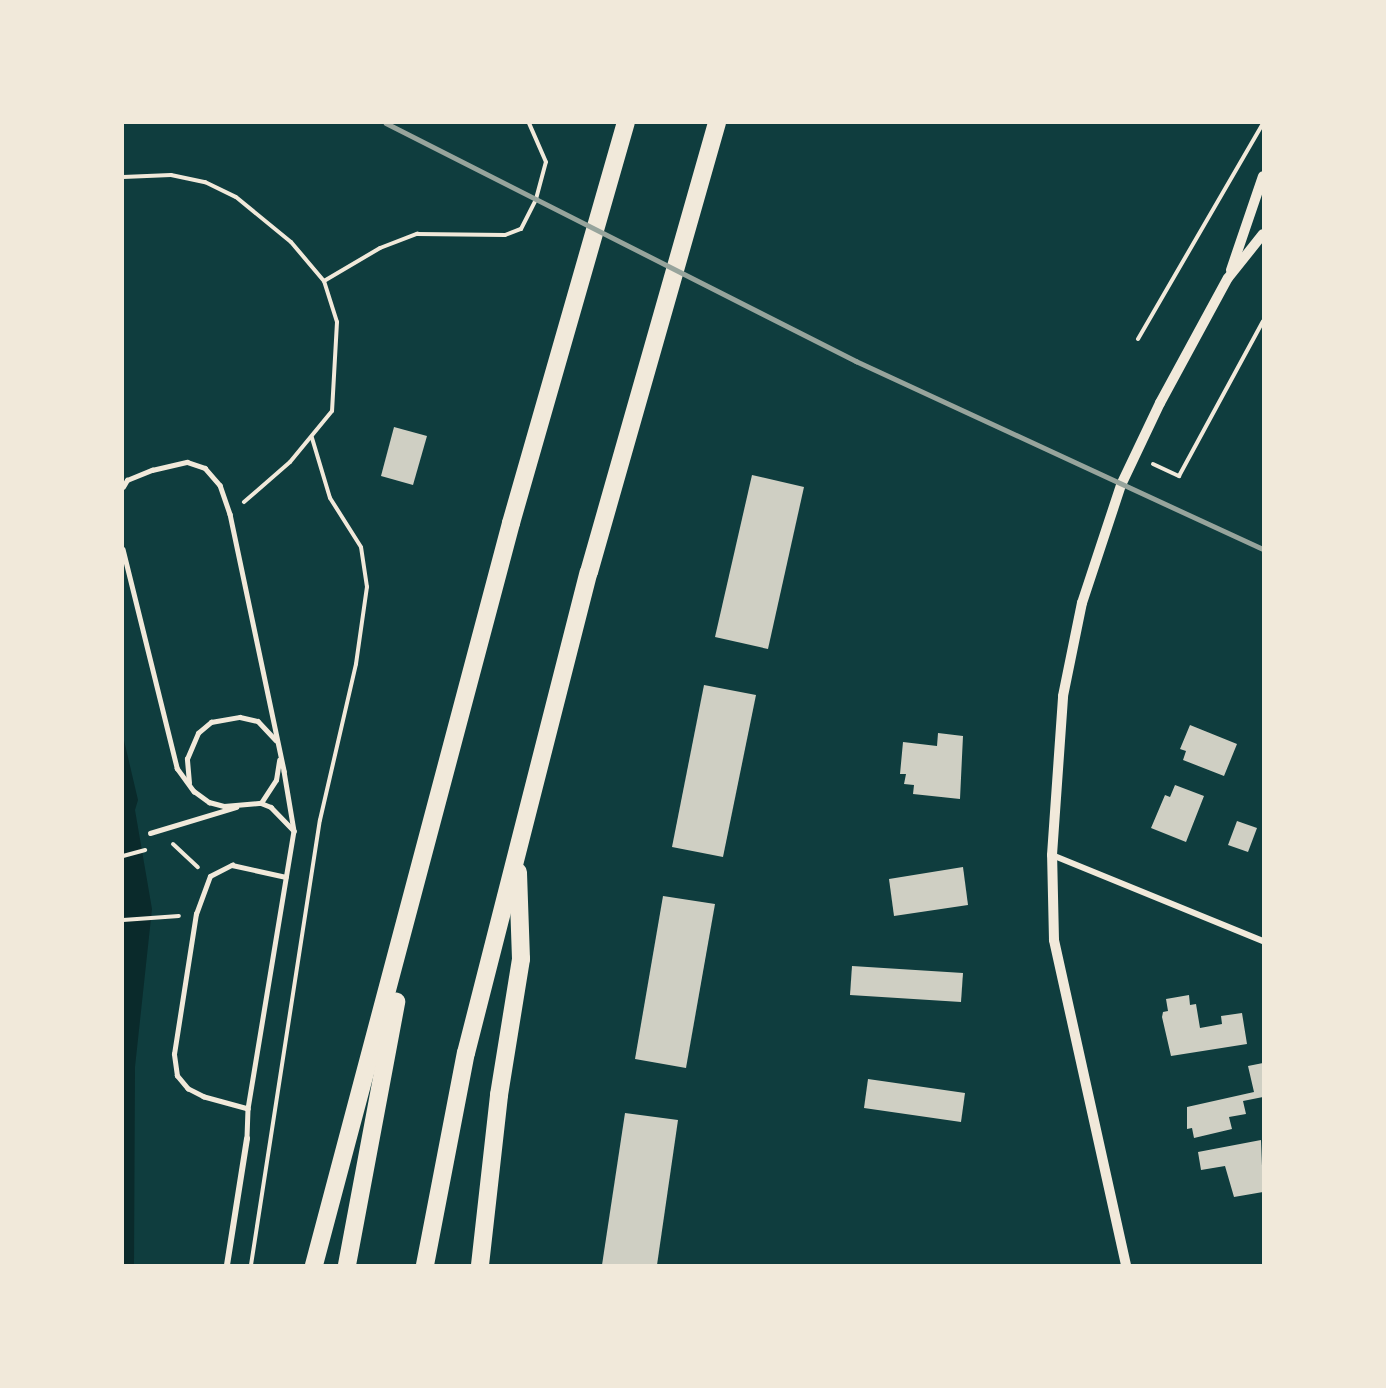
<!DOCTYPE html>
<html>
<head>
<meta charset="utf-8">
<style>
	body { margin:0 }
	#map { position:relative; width:1386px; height:1388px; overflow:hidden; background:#0f3d3e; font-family:"Work Sans",sans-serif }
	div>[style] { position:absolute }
	.water>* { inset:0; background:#0a2a2b }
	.building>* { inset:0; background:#cfcfc3 }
	.path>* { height:4px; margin:-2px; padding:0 2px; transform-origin:2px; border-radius:2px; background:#f1e9da }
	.service>* { height:4.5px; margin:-2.25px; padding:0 2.25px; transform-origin:2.25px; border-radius:2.25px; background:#f1e9da }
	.minor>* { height:6px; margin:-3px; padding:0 3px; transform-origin:3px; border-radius:3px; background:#f1e9da }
	.tertiary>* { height:10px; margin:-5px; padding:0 5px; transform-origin:5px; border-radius:5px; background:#f1e9da }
	.motorway>* { height:18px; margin:-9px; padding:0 9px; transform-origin:9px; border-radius:9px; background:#f1e9da }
	.rail>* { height:4.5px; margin:-2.25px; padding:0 2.25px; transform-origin:2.25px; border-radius:2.25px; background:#97a49c }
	span { translate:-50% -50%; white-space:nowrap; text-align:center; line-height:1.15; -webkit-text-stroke:4.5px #f1e9da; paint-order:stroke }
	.frame { position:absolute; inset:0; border:124px solid #f1e9da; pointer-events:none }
</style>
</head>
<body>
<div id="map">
	<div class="water">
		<div style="clip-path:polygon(123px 736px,138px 800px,135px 810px,152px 909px,135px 1067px,134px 1265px,123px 1265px)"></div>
	</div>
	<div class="building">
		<div style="clip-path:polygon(394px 427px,427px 436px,413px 485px,381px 476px)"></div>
		<div style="clip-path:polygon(752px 475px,804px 487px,768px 649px,715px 637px)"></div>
		<div style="clip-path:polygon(704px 685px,756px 695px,723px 857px,672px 847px)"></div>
		<div style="clip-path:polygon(1190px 725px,1237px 744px,1224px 776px,1183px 760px,1186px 751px,1180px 749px)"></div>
		<div style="clip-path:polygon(938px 733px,963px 736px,960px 799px,913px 794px,914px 785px,904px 784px,906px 774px,900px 774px,903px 742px,937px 746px)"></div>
		<div style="clip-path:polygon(1175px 785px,1204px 796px,1186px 842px,1151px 828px,1165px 795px,1170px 797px)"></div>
		<div style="clip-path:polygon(1237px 821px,1257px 828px,1248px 852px,1228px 845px)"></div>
		<div style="clip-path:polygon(963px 867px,968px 905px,894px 916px,889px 879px)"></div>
		<div style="clip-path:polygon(663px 896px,715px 904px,686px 1068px,635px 1059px)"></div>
		<div style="clip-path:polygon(852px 966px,963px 973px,961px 1002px,850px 995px)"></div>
		<div style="clip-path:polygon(1189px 995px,1190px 1005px,1196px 1004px,1200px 1028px,1222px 1024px,1221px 1016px,1242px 1013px,1247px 1044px,1171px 1056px,1162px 1017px,1163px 1012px,1168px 1011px,1166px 999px)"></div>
		<div style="clip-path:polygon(1263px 1063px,1263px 1097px,1243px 1101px,1246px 1114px,1229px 1117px,1232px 1129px,1194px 1138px,1192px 1128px,1187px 1129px,1187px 1107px,1254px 1092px,1248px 1066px)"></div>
		<div style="clip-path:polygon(868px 1079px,965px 1093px,961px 1122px,864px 1108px)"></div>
		<div style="clip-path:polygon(625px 1113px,678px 1120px,657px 1265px,602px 1265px)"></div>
		<div style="clip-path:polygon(1261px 1140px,1263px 1192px,1234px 1197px,1225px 1166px,1201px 1170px,1198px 1152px)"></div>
	</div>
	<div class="path">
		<div style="left:123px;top:177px;width:48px;rotate:-2.4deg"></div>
		<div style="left:171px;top:175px;width:35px;rotate:12deg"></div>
		<div style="left:205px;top:182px;width:34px;rotate:26deg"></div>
		<div style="left:236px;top:197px;width:71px;rotate:39.3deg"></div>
		<div style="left:291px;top:242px;width:51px;rotate:49.8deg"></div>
		<div style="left:324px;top:281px;width:43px;rotate:72.4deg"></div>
		<div style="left:337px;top:322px;width:89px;rotate:93.2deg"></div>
		<div style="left:332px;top:411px;width:66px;rotate:129.5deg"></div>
		<div style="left:290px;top:462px;width:61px;rotate:139deg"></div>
		<div style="left:324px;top:281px;width:65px;rotate:-30.5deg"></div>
		<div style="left:380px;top:248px;width:40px;rotate:-21deg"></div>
		<div style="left:417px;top:234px;width:88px;rotate:0.7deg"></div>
		<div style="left:505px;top:235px;width:17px;rotate:-21deg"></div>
		<div style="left:521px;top:229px;width:34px;rotate:-63deg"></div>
		<div style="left:536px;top:199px;width:38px;rotate:-75deg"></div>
		<div style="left:546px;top:162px;width:43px;rotate:-113.6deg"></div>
		<div style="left:1138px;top:339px;width:250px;rotate:-59.9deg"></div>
		<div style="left:1153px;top:464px;width:29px;rotate:25deg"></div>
		<div style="left:1179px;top:476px;width:176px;rotate:-61.5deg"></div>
		<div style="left:173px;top:844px;width:34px;rotate:43deg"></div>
		<div style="left:123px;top:856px;width:23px;rotate:-15deg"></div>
		<div style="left:123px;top:920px;width:56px;rotate:-4.1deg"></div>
		<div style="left:251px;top:1265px;width:450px;rotate:-81.2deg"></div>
		<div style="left:320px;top:820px;width:160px;rotate:-77deg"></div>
		<div style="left:356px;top:664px;width:78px;rotate:-81.9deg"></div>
		<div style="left:367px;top:587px;width:40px;rotate:-98.5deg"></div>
		<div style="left:361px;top:547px;width:58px;rotate:-122.3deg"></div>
		<div style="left:330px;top:498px;width:63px;rotate:-106.7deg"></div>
	</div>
	<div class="service">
		<div style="left:123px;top:487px;width:8px;rotate:-60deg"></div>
		<div style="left:127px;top:480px;width:27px;rotate:-22deg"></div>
		<div style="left:152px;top:470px;width:36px;rotate:-13deg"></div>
		<div style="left:187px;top:462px;width:19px;rotate:18deg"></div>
		<div style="left:205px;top:468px;width:23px;rotate:49deg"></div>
		<div style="left:220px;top:485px;width:31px;rotate:71deg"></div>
		<div style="left:230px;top:514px;width:263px;rotate:78.1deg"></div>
		<div style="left:284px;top:771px;width:61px;rotate:80.5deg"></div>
		<div style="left:294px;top:831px;width:282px;rotate:99.4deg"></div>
		<div style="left:248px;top:1109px;width:30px;rotate:92deg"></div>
		<div style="left:123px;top:549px;width:226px;rotate:76.1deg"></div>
		<div style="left:177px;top:768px;width:29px;rotate:54deg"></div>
		<div style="left:194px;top:791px;width:19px;rotate:36deg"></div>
		<div style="left:209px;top:802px;width:16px;rotate:15deg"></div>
		<div style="left:224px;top:806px;width:37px;rotate:-5deg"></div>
		<div style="left:261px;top:803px;width:11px;rotate:22deg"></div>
		<div style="left:271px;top:807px;width:33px;rotate:46deg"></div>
		<div style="left:189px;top:783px;width:24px;rotate:-95deg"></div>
		<div style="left:187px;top:759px;width:28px;rotate:-67deg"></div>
		<div style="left:198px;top:733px;width:17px;rotate:-40deg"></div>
		<div style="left:211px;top:722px;width:29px;rotate:-10deg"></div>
		<div style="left:240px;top:717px;width:18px;rotate:13deg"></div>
		<div style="left:258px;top:721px;width:26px;rotate:47deg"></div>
		<div style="left:261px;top:803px;width:27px;rotate:-57deg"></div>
		<div style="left:276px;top:780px;width:20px;rotate:-81deg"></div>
		<div style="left:150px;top:833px;width:90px;rotate:-16.8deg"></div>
		<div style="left:248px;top:1109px;width:46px;rotate:-164.7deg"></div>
		<div style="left:204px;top:1097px;width:18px;rotate:-153deg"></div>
		<div style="left:188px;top:1089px;width:17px;rotate:-130deg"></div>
		<div style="left:177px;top:1076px;width:22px;rotate:-98deg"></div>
		<div style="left:174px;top:1054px;width:142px;rotate:-81.1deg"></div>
		<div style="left:196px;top:914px;width:40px;rotate:-69.8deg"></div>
		<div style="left:210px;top:876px;width:25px;rotate:-27deg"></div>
		<div style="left:232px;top:865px;width:55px;rotate:12.5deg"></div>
	</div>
	<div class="minor">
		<div style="left:1052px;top:855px;width:228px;rotate:22.2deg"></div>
		<div style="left:227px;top:1265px;width:128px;rotate:-81deg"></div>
	</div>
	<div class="tertiary">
		<div style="left:1231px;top:270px;width:99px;rotate:-71.2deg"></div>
		<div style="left:1126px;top:1265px;width:333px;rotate:-102.5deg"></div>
		<div style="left:1054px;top:940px;width:85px;rotate:-91.3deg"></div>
		<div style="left:1052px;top:855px;width:159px;rotate:-86deg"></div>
		<div style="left:1063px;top:696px;width:95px;rotate:-78.5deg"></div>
		<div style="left:1082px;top:603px;width:124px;rotate:-71.7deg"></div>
		<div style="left:1121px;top:485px;width:91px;rotate:-64.6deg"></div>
		<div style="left:1160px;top:403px;width:142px;rotate:-61.5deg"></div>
		<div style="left:1228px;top:278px;width:56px;rotate:-51.5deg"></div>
	</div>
	<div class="motorway">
		<div style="left:314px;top:1265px;width:768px;rotate:-75.13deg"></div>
		<div style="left:511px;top:523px;width:416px;rotate:-74deg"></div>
		<div style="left:347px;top:1265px;width:268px;rotate:-79.4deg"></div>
		<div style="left:425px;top:1265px;width:216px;rotate:-79.1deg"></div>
		<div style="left:466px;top:1053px;width:496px;rotate:-75.7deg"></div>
		<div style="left:589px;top:572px;width:467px;rotate:-74.1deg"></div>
		<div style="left:480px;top:1265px;width:171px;rotate:-83.6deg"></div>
		<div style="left:499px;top:1095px;width:138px;rotate:-80.8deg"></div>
		<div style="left:521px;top:959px;width:87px;rotate:-92deg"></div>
	</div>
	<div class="rail">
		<div style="left:386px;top:123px;width:527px;rotate:26.86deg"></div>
		<div style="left:856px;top:361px;width:448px;rotate:24.8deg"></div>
	</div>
	<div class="frame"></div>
</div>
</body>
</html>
